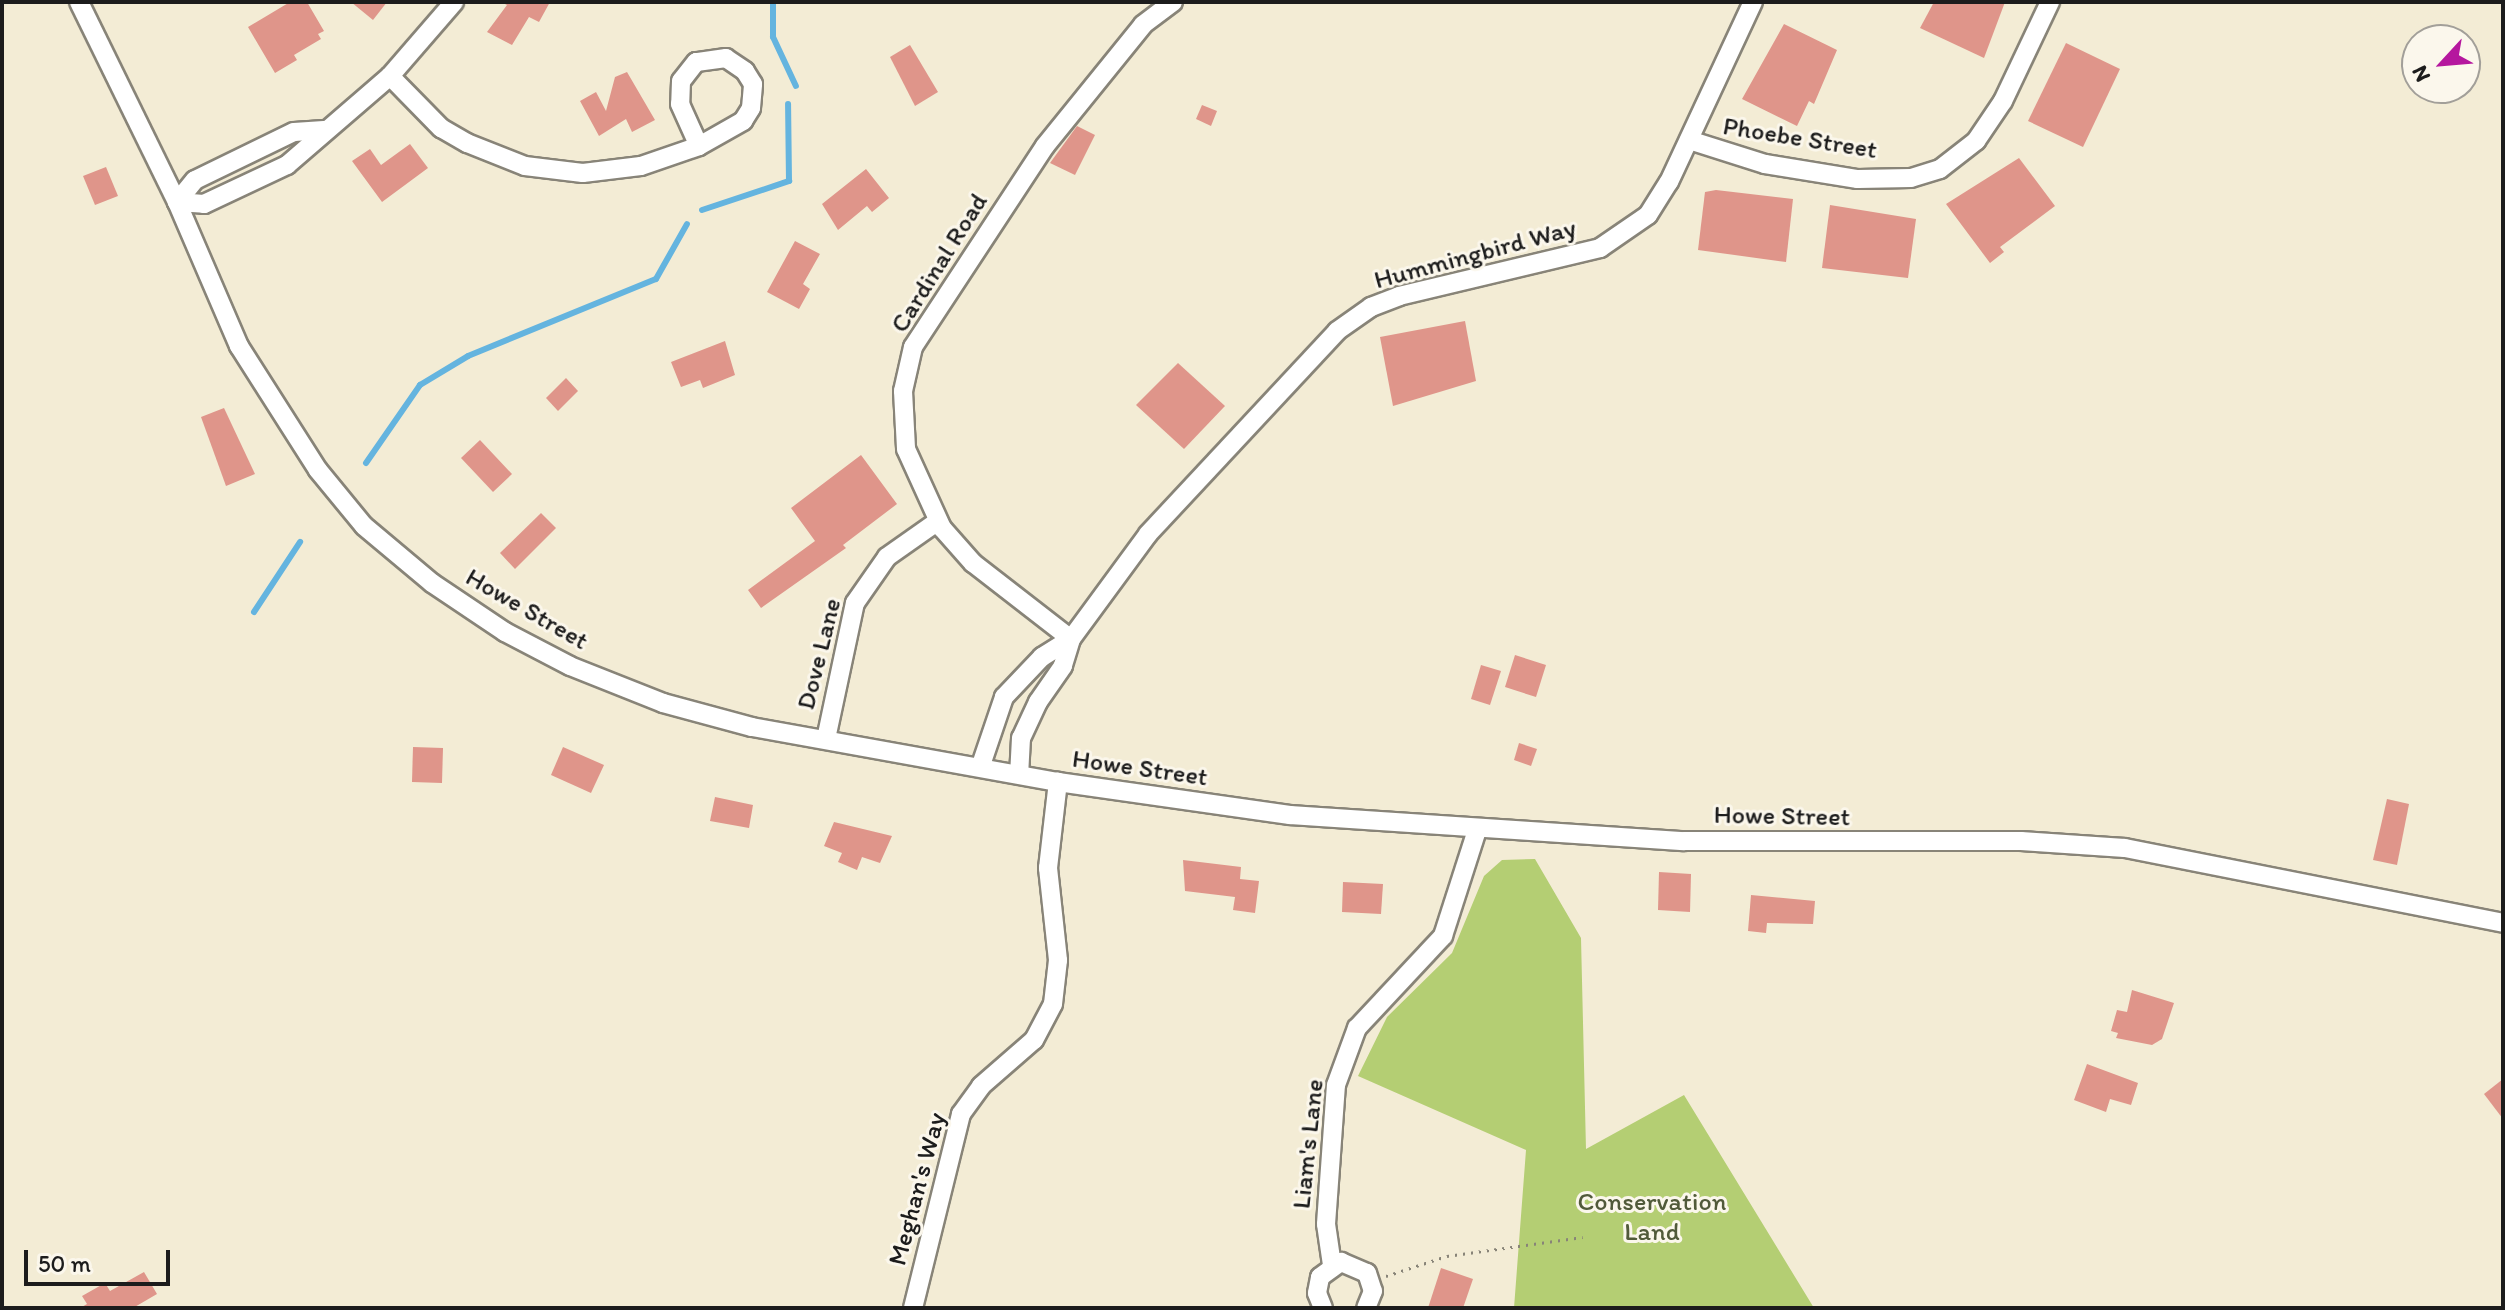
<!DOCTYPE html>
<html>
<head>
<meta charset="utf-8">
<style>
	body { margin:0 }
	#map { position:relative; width:2505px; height:1310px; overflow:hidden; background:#f3ecd5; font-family:Itim,sans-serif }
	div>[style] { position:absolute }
	.green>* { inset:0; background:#b4ce73 }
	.stream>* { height:6px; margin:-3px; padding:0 3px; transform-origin:3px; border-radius:3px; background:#64b4df }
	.building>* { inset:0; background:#df958a }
	.path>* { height:3px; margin-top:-1.5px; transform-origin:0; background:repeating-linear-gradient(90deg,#888478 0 2px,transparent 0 8px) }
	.roads { filter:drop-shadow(2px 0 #888478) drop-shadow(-2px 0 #888478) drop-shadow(0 2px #888478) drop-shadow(0 -2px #888478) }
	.minor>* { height:18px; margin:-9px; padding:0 9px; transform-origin:9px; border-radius:9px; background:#fff }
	span { translate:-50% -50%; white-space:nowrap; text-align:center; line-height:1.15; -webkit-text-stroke:6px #fbf7ec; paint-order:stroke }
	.street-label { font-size:26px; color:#1c1c1c }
	.park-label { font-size:26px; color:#515a3a }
	.frame { position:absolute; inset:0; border:4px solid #1c1c1c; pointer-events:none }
	.north { position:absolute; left:2401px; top:24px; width:80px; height:80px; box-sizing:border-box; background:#fbf7ec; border:2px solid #a29f99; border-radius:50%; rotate:244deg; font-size:22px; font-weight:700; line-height:32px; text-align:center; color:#1c1c1c }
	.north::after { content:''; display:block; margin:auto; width:28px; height:36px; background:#b5179e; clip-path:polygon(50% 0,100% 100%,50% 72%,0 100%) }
	.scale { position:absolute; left:24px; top:1250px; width:146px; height:36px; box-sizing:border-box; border:4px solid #1c1c1c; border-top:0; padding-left:10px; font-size:24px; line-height:28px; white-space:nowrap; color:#1c1c1c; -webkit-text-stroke:6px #fbf7ec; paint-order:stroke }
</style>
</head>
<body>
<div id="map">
	<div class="green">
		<div style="clip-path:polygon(1535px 859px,1581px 938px,1586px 1149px,1684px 1095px,1814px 1308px,1514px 1308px,1526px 1150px,1358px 1076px,1387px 1017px,1452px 953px,1484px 876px,1502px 860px)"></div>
	</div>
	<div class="stream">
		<div style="left:773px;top:2px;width:35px;rotate:90deg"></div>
		<div style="left:773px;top:37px;width:54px;rotate:64.9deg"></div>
		<div style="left:702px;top:210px;width:92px;rotate:-18.4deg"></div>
		<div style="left:789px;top:181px;width:77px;rotate:-90.7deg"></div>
		<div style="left:366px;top:463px;width:95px;rotate:-55.3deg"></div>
		<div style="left:420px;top:385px;width:56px;rotate:-31.1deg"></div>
		<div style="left:468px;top:356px;width:203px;rotate:-22.3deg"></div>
		<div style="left:656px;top:279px;width:63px;rotate:-60.6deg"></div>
		<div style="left:254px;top:612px;width:84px;rotate:-56.7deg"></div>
	</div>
	<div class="building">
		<div style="clip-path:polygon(290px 2px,307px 2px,324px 31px,318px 34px,321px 39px,294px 55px,297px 60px,275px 73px,248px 27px)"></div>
		<div style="clip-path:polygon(351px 2px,387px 2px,373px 20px)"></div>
		<div style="clip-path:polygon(501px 2px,550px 2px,539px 22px,529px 17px,512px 45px,487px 32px,507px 5px)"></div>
		<div style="clip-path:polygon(1934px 2px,2005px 2px,1984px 58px,1920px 28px)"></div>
		<div style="clip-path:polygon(1784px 24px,1837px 50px,1814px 104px,1809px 101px,1797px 126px,1742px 99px)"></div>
		<div style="clip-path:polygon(2066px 43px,2120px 69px,2083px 147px,2028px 121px)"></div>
		<div style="clip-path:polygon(910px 45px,938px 92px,915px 106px,890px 57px)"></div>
		<div style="clip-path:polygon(627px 72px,655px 120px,632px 132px,626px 119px,599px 136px,580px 101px,596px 92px,606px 111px,615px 77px)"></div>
		<div style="clip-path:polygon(1202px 105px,1217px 111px,1211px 126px,1196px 119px)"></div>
		<div style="clip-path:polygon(1077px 126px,1095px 135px,1075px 175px,1050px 163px)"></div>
		<div style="clip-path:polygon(410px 144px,428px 168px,382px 202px,352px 161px,370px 149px,381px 165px)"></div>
		<div style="clip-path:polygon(2019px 158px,2055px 206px,2000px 247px,2004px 252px,1990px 263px,1946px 204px)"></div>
		<div style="clip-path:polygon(106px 167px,118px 196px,95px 205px,83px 176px)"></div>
		<div style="clip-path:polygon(866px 169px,889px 198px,872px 212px,867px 206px,838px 230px,822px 204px)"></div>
		<div style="clip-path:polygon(1716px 190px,1793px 199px,1786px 262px,1698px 250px,1705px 192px)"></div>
		<div style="clip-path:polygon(1830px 205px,1916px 219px,1908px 278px,1822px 268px)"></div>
		<div style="clip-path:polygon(795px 241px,820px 254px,803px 284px,810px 289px,799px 309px,767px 292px)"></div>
		<div style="clip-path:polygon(1465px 321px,1476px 381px,1393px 406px,1380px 337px)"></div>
		<div style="clip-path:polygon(725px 341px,735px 375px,703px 388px,700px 380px,681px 387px,671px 362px)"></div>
		<div style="clip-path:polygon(1178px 363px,1225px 406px,1184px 449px,1136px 405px)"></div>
		<div style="clip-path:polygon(566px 378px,578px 391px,558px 411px,546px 398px)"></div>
		<div style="clip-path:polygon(224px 408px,255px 474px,226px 486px,201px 417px)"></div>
		<div style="clip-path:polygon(480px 440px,512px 474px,493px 492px,461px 458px)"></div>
		<div style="clip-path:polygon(861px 455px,897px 504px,843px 545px,846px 548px,761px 608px,748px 590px,815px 541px,791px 508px)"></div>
		<div style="clip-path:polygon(541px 513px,556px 528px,515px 569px,500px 553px)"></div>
		<div style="clip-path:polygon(1515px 655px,1546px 665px,1536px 697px,1505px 687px)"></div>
		<div style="clip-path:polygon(1481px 665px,1501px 671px,1490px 705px,1471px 699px)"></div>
		<div style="clip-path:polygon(1519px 743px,1537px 749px,1531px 766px,1514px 760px)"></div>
		<div style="clip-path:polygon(413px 747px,443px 748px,442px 783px,412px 782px)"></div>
		<div style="clip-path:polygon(563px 747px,604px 765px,591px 793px,551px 775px)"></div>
		<div style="clip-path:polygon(715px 797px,753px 805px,749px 828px,710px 821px)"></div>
		<div style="clip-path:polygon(2387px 799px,2409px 804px,2397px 865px,2373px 860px)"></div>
		<div style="clip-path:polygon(834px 822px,892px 836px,880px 863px,862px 857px,857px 870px,838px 862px,842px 853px,824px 846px)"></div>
		<div style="clip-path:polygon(1183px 860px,1241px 867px,1240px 879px,1259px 881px,1255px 913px,1233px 910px,1235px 897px,1185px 891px)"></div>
		<div style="clip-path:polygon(1659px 872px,1691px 874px,1690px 912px,1658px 910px)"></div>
		<div style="clip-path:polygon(1343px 882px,1383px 884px,1381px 914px,1342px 912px)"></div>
		<div style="clip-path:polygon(1751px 895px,1815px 901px,1813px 924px,1767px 923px,1766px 933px,1748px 931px)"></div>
		<div style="clip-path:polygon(2132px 990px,2174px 1003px,2162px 1039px,2152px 1045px,2116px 1038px,2118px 1033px,2111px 1031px,2117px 1010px,2127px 1012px)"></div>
		<div style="clip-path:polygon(2087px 1064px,2138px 1083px,2131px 1105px,2110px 1099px,2106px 1112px,2074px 1100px)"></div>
		<div style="clip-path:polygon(2503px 1079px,2503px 1119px,2484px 1094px)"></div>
		<div style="clip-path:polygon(1441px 1268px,1473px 1279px,1463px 1308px,1428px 1308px)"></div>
		<div style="clip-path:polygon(144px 1272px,157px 1294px,133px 1308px,80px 1308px,87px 1304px,82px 1296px,105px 1283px,110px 1291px)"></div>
	</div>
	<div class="path">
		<div style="left:1386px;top:1276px;width:64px;rotate:-18.2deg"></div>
		<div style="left:1447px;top:1256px;width:137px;rotate:-8deg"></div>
	</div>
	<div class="roads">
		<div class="minor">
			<div style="left:79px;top:2px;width:223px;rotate:63.9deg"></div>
			<div style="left:177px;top:202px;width:157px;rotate:66.7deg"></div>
			<div style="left:239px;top:346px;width:147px;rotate:57.5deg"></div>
			<div style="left:318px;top:470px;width:72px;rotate:50.6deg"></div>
			<div style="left:364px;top:526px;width:89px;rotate:40deg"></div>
			<div style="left:432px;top:583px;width:88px;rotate:33.9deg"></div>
			<div style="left:505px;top:632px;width:73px;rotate:27.6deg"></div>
			<div style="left:570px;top:666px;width:100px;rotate:21.7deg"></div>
			<div style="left:663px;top:703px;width:92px;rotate:15.1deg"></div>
			<div style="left:752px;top:727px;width:311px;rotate:10.2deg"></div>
			<div style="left:1058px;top:782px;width:234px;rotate:8.1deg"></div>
			<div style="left:1290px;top:815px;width:395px;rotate:3.8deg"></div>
			<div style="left:1684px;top:841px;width:337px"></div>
			<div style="left:2021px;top:841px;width:104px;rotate:3.9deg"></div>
			<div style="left:2125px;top:848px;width:385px;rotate:11.2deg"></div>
			<div style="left:1173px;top:2px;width:38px;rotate:143deg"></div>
			<div style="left:1143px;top:25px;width:156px;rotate:129deg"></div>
			<div style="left:1045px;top:146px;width:240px;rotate:123.3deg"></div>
			<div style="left:913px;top:347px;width:45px;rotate:102.8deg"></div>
			<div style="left:903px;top:391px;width:58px;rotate:87deg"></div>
			<div style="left:906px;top:449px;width:87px;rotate:65.5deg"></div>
			<div style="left:942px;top:528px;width:47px;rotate:48.5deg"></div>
			<div style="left:973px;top:563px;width:124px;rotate:37.8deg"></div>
			<div style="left:1071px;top:639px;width:130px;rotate:-53.7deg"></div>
			<div style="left:1148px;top:534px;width:277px;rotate:-47deg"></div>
			<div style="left:1337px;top:331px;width:42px;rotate:-35.2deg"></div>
			<div style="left:1371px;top:307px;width:30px;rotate:-21deg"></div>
			<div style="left:1399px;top:296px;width:207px;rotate:-13.4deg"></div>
			<div style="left:1600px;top:248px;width:58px;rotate:-34.5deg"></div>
			<div style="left:1648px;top:215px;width:39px;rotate:-58deg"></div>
			<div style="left:1669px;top:182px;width:199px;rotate:-65deg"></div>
			<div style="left:390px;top:76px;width:73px;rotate:45.6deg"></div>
			<div style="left:441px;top:128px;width:30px;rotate:30deg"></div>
			<div style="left:467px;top:143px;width:62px;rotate:21.6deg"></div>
			<div style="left:525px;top:166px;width:58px;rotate:6.9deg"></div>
			<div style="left:583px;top:173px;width:58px;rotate:-6.9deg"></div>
			<div style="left:641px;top:166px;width:61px;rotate:-19deg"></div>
			<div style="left:699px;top:146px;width:51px;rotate:-29.6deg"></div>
			<div style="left:743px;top:121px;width:15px;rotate:-58deg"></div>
			<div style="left:751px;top:108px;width:24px;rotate:-85deg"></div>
			<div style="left:753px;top:84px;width:15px;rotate:-122deg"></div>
			<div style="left:745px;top:71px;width:23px;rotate:-146deg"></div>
			<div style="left:726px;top:58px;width:30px;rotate:172deg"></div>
			<div style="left:696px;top:62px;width:24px;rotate:128deg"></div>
			<div style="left:681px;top:81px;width:23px;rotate:92deg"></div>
			<div style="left:680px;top:104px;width:46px;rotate:65.7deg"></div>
			<div style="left:1689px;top:140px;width:80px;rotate:17.5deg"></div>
			<div style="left:1765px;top:164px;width:94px;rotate:9.2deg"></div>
			<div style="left:1858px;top:179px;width:53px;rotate:-1.1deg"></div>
			<div style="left:1911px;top:178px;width:30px;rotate:-17deg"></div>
			<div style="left:1940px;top:169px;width:46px;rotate:-37.9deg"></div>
			<div style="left:1976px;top:141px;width:48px;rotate:-56deg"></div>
			<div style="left:2003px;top:101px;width:110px;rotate:-64.6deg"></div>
			<div style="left:177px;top:202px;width:27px;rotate:4deg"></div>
			<div style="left:204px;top:204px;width:92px;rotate:-25.2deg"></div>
			<div style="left:287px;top:165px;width:136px;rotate:-40.8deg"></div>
			<div style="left:390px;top:76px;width:98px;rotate:-49.1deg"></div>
			<div style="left:177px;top:202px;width:28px;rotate:-51deg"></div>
			<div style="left:195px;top:180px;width:110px;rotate:-25.9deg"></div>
			<div style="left:294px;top:132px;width:30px;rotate:-4deg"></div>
			<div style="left:826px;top:739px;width:139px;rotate:-78deg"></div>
			<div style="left:855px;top:603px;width:56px;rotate:-55.2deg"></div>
			<div style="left:887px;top:557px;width:62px;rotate:-35.2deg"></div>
			<div style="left:981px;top:765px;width:72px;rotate:-71.3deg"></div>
			<div style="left:1004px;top:697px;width:55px;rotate:-46.5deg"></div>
			<div style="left:1042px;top:657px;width:34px;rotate:-32deg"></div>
			<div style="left:1071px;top:639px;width:28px;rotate:107deg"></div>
			<div style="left:1063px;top:666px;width:44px;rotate:124.8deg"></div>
			<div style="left:1038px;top:702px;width:40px;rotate:115deg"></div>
			<div style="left:1021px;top:738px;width:34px;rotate:93deg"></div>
			<div style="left:1332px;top:1265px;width:41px;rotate:-98.3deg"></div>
			<div style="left:1326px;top:1224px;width:139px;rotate:-85.9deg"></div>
			<div style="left:1336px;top:1085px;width:61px;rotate:-69.8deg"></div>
			<div style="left:1357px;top:1028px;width:126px;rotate:-46.9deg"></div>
			<div style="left:1443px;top:936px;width:111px;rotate:-72.2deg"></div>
			<div style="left:913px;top:1308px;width:200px;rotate:-76.1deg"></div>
			<div style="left:961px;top:1114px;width:34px;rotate:-54deg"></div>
			<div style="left:981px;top:1086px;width:70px;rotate:-41deg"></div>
			<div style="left:1034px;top:1040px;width:41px;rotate:-62.2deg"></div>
			<div style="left:1053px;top:1004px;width:44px;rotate:-83.5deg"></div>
			<div style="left:1058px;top:960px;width:93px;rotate:-96.2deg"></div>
			<div style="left:1048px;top:868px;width:87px;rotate:-83.4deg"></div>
			<div style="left:1323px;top:1308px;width:16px;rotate:-112deg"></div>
			<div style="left:1317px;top:1293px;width:16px;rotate:-79deg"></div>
			<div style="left:1320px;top:1277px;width:26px;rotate:-36deg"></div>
			<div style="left:1341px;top:1262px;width:28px;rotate:23deg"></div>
			<div style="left:1367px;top:1273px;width:19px;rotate:72deg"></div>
			<div style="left:1373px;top:1291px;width:18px;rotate:112deg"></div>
		</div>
	</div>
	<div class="street-label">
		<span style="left:1800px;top:138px;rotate:9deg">Phoebe Street</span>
		<span style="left:1475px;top:254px;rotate:-15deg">Hummingbird Way</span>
		<span style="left:939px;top:263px;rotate:-58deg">Cardinal Road</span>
		<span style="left:527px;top:609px;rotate:30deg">Howe Street</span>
		<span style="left:819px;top:654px;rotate:-76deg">Dove Lane</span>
		<span style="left:1140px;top:768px;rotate:8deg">Howe Street</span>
		<span style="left:1782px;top:816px;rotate:1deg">Howe Street</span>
		<span style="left:1308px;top:1144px;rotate:-84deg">Liam's Lane</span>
		<span style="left:917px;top:1189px;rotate:-75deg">Meghan's Way</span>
	</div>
	<div class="park-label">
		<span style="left:1652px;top:1217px">Conservation<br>Land</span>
	</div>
	<div class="frame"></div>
	<div class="north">N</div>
	<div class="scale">50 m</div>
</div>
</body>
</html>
